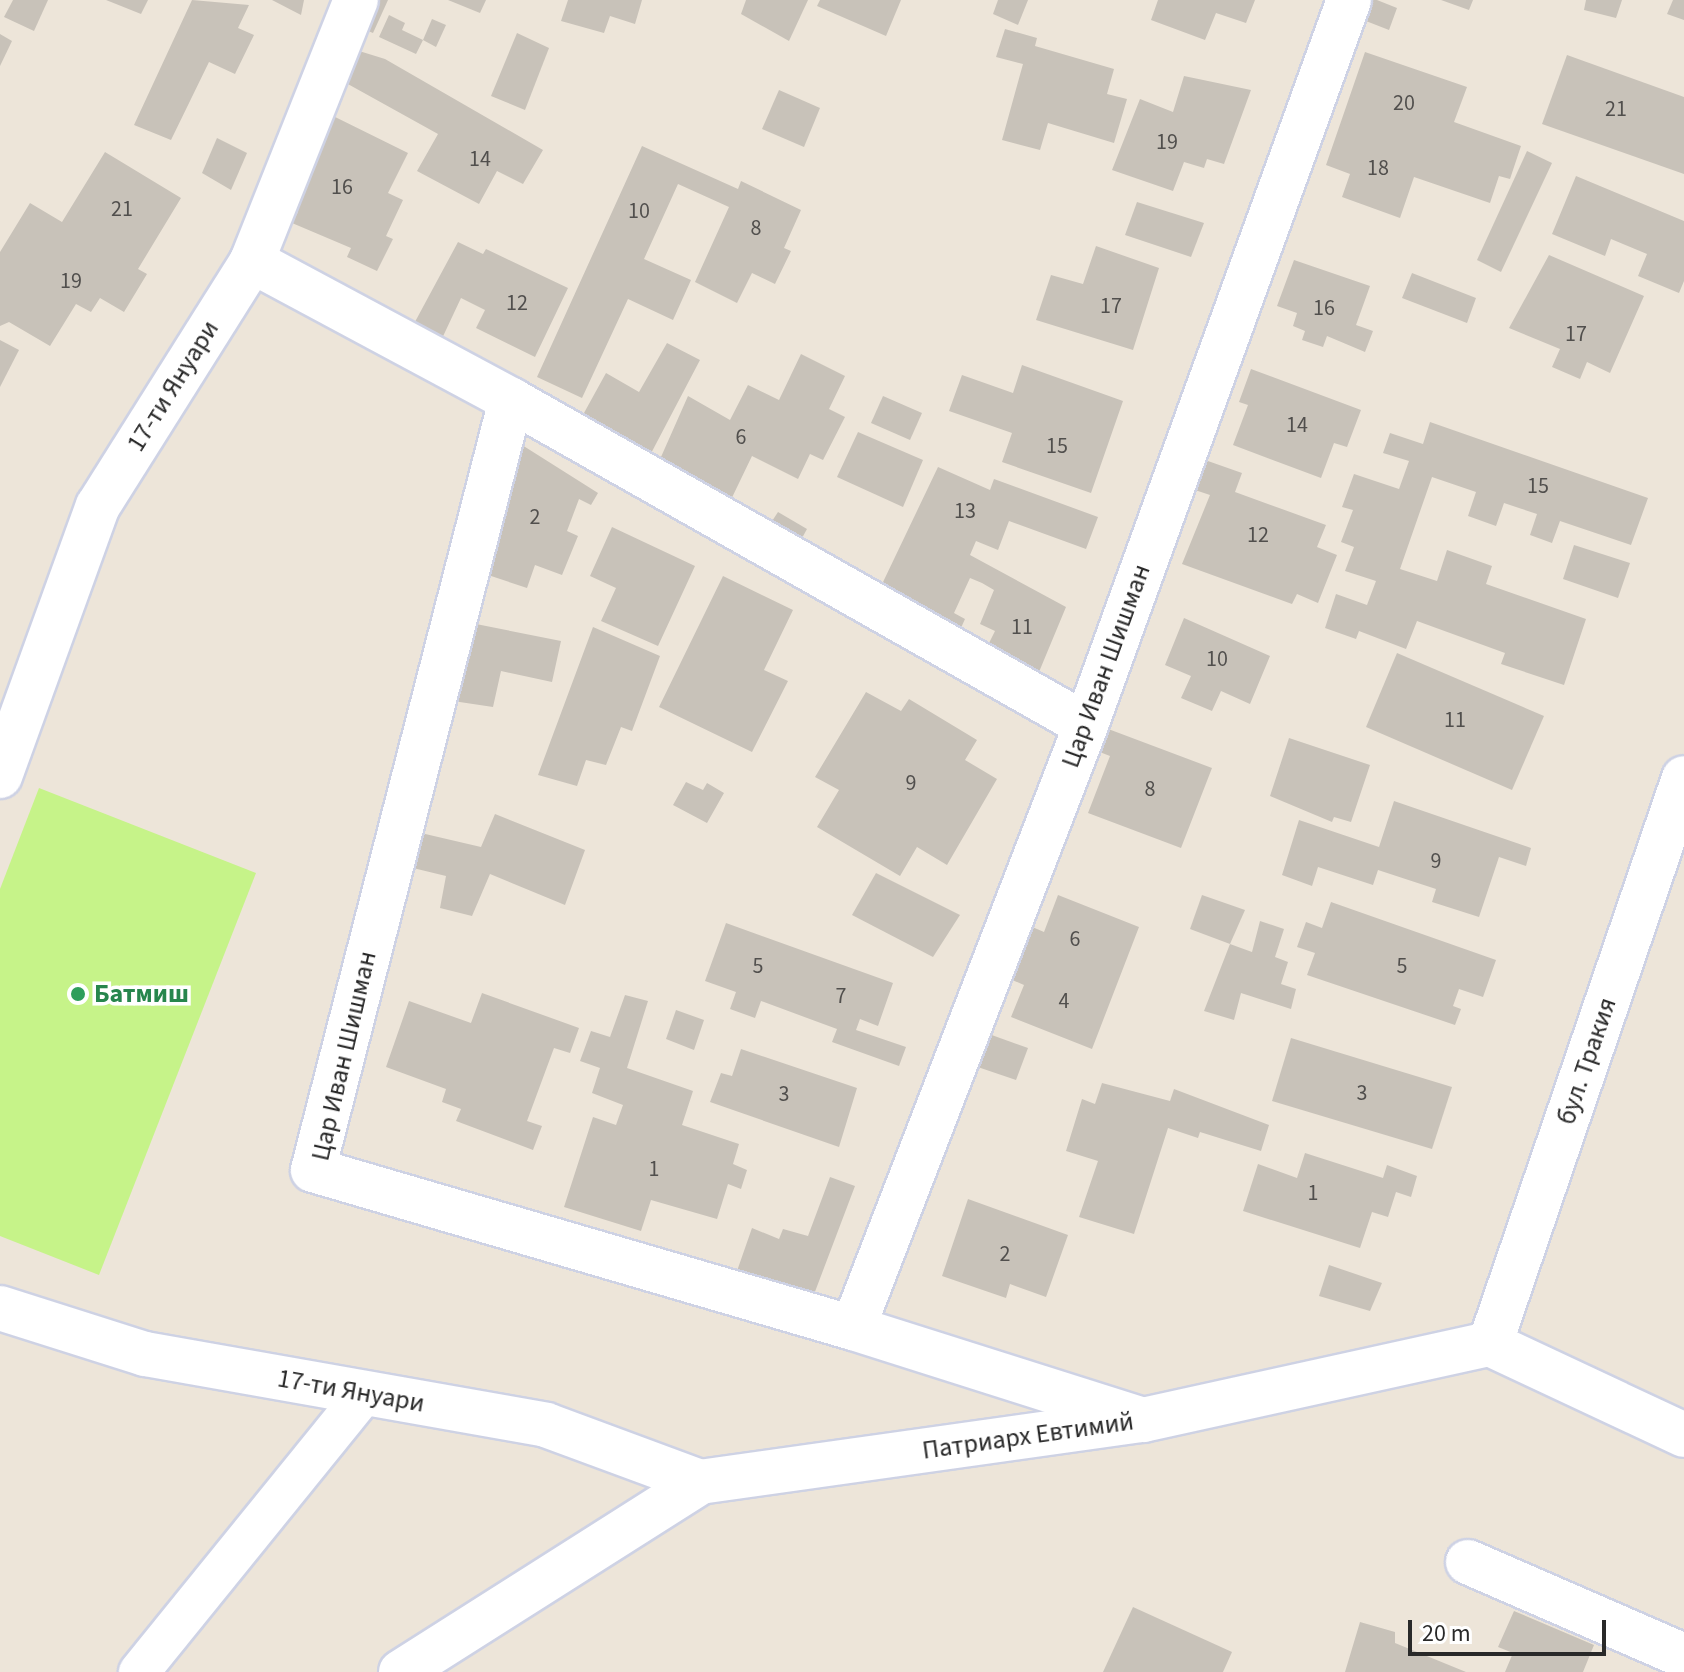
<!DOCTYPE html>
<html>
<head>
<meta charset="utf-8">
<style>
	body { margin:0 }
	#map { position:relative; width:1684px; height:1672px; overflow:hidden; background:#ede5d9; font-family:"Source Sans 3",sans-serif }
	div>[style] { position:absolute }
	.pitch>* { inset:0; background:#c6f389 }
	.building>* { inset:0; background:#c8c2b9 }
	.roads { filter:drop-shadow(2px 0 #ced2e4) drop-shadow(-2px 0 #ced2e4) drop-shadow(0 2px #ced2e4) drop-shadow(0 -2px #ced2e4) }
	.lane>* { height:40px; margin:-20px; padding:0 20px; transform-origin:20px; border-radius:20px; background:#fff }
	.street>* { height:44px; margin:-22px; padding:0 22px; transform-origin:22px; border-radius:22px; background:#fff }
	.dots>* { width:22px; height:22px; translate:-50% -50%; box-sizing:border-box; border:4px solid #fff; border-radius:50% }
	span { translate:-50% -50%; white-space:nowrap; text-align:center; line-height:1.15; -webkit-text-stroke:7px #fff; paint-order:stroke }
	.number-label { font-size:22px; color:#514f4d }
	.number-label span { -webkit-text-stroke-width:0 }
	.street-label { font-size:26px; color:#292929 }
	.leisure-label { font-size:26px; color:#27864d; font-weight:700 }
	.left { translate:0 -50%; text-align:left }
	.scale { position:absolute; left:1408px; top:1620px; width:198px; height:36px; box-sizing:border-box; border:4px solid #292929; border-top:0; padding-left:10px; font-size:24px; line-height:28px; white-space:nowrap; color:#292929; -webkit-text-stroke:6px #fff; paint-order:stroke }
</style>
</head>
<body>
<div id="map">
	<div class="pitch">
		<div style="clip-path:polygon(39px 788px,256px 873px,99px 1275px,0 1236px,0 889px)"></div>
	</div>
	<div class="building">
		<div style="clip-path:polygon(13px 0,48px 0,34px 31px,4px 17px)"></div>
		<div style="clip-path:polygon(106px 0,148px 0,141px 14px)"></div>
		<div style="clip-path:polygon(192px 0,249px 5px,238px 28px,254px 35px,235px 74px,209px 62px,171px 140px,134px 125px)"></div>
		<div style="clip-path:polygon(272px 0,304px 0,301px 15px)"></div>
		<div style="clip-path:polygon(350px 0,388px 0,373px 33px,342px 20px)"></div>
		<div style="clip-path:polygon(448px 0,486px 0,480px 13px)"></div>
		<div style="clip-path:polygon(568px 0,642px 0,635px 24px,610px 16px,604px 33px,561px 21px)"></div>
		<div style="clip-path:polygon(746px 0,808px 0,789px 41px,741px 14px)"></div>
		<div style="clip-path:polygon(820px 0,901px 0,886px 36px,817px 6px)"></div>
		<div style="clip-path:polygon(998px 0,1028px 0,1018px 25px,993px 14px)"></div>
		<div style="clip-path:polygon(1158px 0,1255px 0,1246px 23px,1216px 13px,1205px 40px,1151px 20px)"></div>
		<div style="clip-path:polygon(1353px 0,1377px 0,1397px 8px,1389px 30px,1348px 14px)"></div>
		<div style="clip-path:polygon(1441px 0,1473px 0,1469px 10px)"></div>
		<div style="clip-path:polygon(1586px 0,1622px 0,1616px 18px,1584px 10px)"></div>
		<div style="clip-path:polygon(1673px 0,1684px 0,1684px 20px,1667px 14px)"></div>
		<div style="clip-path:polygon(389px 15px,405px 23px,402px 30px,423px 40px,416px 54px,379px 37px)"></div>
		<div style="clip-path:polygon(432px 19px,446px 25px,436px 47px,423px 40px)"></div>
		<div style="clip-path:polygon(1005px 29px,1037px 38px,1035px 46px,1114px 69px,1107px 94px,1127px 99px,1114px 143px,1048px 123px,1040px 150px,1002px 140px,1023px 64px,996px 57px)"></div>
		<div style="clip-path:polygon(517px 33px,549px 48px,525px 110px,491px 96px)"></div>
		<div style="clip-path:polygon(0 34px,12px 41px,0 66px)"></div>
		<div style="clip-path:polygon(343px 46px,385px 59px,543px 150px,523px 184px,497px 171px,479px 204px,417px 171px,438px 134px,328px 73px)"></div>
		<div style="clip-path:polygon(1365px 52px,1467px 87px,1454px 122px,1521px 146px,1510px 179px,1499px 176px,1490px 203px,1414px 177px,1400px 218px,1342px 197px,1350px 174px,1326px 165px)"></div>
		<div style="clip-path:polygon(1567px 55px,1684px 97px,1684px 174px,1542px 124px)"></div>
		<div style="clip-path:polygon(1184px 76px,1251px 90px,1224px 164px,1207px 159px,1204px 168px,1184px 162px,1173px 191px,1112px 170px,1140px 99px,1173px 112px)"></div>
		<div style="clip-path:polygon(779px 90px,820px 108px,804px 147px,762px 129px)"></div>
		<div style="clip-path:polygon(325px 112px,408px 153px,388px 193px,403px 200px,386px 236px,393px 239px,377px 271px,347px 257px,351px 248px,292px 223px,298px 212px,284px 205px)"></div>
		<div style="clip-path:polygon(217px 138px,247px 153px,231px 190px,202px 173px)"></div>
		<div style="clip-path:polygon(642px 146px,738px 189px,741px 181px,801px 210px,784px 248px,791px 251px,775px 284px,752px 273px,737px 303px,695px 282px,729px 207px,678px 184px,644px 259px,691px 280px,673px 320px,628px 299px,582px 398px,537px 377px)"></div>
		<div style="clip-path:polygon(1527px 151px,1552px 163px,1501px 272px,1477px 260px)"></div>
		<div style="clip-path:polygon(105px 152px,181px 198px,138px 269px,147px 274px,124px 312px,100px 298px,91px 312px,76px 304px,50px 346px,9px 322px,0 326px,0 252px,30px 203px,62px 222px)"></div>
		<div style="clip-path:polygon(1576px 176px,1684px 221px,1684px 281px,1679px 293px,1638px 276px,1647px 254px,1611px 239px,1605px 256px,1552px 234px)"></div>
		<div style="clip-path:polygon(1137px 202px,1204px 223px,1191px 257px,1125px 235px)"></div>
		<div style="clip-path:polygon(458px 242px,483px 254px,486px 249px,568px 288px,535px 357px,476px 328px,485px 310px,461px 298px,438px 347px,409px 333px)"></div>
		<div style="clip-path:polygon(1096px 246px,1159px 268px,1133px 350px,1036px 320px,1051px 275px,1083px 284px)"></div>
		<div style="clip-path:polygon(1549px 255px,1644px 296px,1610px 373px,1587px 362px,1580px 379px,1552px 367px,1560px 349px,1509px 328px)"></div>
		<div style="clip-path:polygon(1294px 260px,1370px 286px,1356px 325px,1373px 331px,1365px 352px,1327px 336px,1323px 347px,1302px 340px,1305px 331px,1293px 326px,1297px 313px,1277px 306px)"></div>
		<div style="clip-path:polygon(1412px 273px,1476px 298px,1467px 323px,1402px 298px)"></div>
		<div style="clip-path:polygon(0 340px,19px 350px,0 387px)"></div>
		<div style="clip-path:polygon(667px 343px,700px 360px,647px 461px,579px 422px,606px 373px,639px 392px)"></div>
		<div style="clip-path:polygon(801px 354px,845px 376px,829px 409px,845px 417px,823px 460px,810px 454px,798px 479px,752px 456px,726px 510px,657px 466px,688px 396px,730px 420px,748px 385px,779px 400px)"></div>
		<div style="clip-path:polygon(1022px 365px,1123px 401px,1091px 493px,1002px 462px,1012px 433px,949px 411px,962px 375px,1013px 393px)"></div>
		<div style="clip-path:polygon(1251px 369px,1361px 410px,1347px 447px,1334px 443px,1321px 478px,1233px 445px,1248px 405px,1239px 402px)"></div>
		<div style="clip-path:polygon(883px 396px,922px 413px,910px 440px,871px 423px)"></div>
		<div style="clip-path:polygon(1430px 422px,1648px 498px,1631px 545px,1560px 521px,1552px 543px,1530px 535px,1537px 514px,1504px 503px,1496px 526px,1468px 516px,1476px 492px,1432px 477px,1400px 569px,1437px 581px,1447px 550px,1492px 566px,1486px 584px,1586px 619px,1564px 685px,1501px 664px,1505px 653px,1417px 621px,1406px 649px,1359px 631px,1356px 639px,1325px 628px,1336px 594px,1367px 605px,1376px 581px,1345px 571px,1354px 547px,1341px 542px,1353px 510px,1342px 507px,1354px 474px,1399px 489px,1409px 461px,1383px 453px,1390px 433px,1423px 444px)"></div>
		<div style="clip-path:polygon(858px 432px,923px 460px,903px 507px,837px 477px)"></div>
		<div style="clip-path:polygon(522px 445px,598px 493px,591px 505px,579px 499px,567px 531px,578px 536px,562px 575px,535px 565px,527px 588px,479px 572px)"></div>
		<div style="clip-path:polygon(1188px 454px,1242px 473px,1235px 492px,1326px 525px,1317px 547px,1337px 555px,1318px 603px,1297px 594px,1292px 604px,1182px 564px,1210px 495px,1177px 484px)"></div>
		<div style="clip-path:polygon(938px 467px,990px 490px,994px 479px,1098px 517px,1086px 549px,1009px 521px,998px 550px,976px 541px,970px 555px,1066px 607px,1029px 696px,988px 645px,995px 631px,980px 624px,994px 590px,982px 583px,970px 578px,954px 613px,965px 619px,951px 650px,873px 603px)"></div>
		<div style="clip-path:polygon(778px 512px,807px 529px,792px 556px,763px 535px)"></div>
		<div style="clip-path:polygon(612px 527px,695px 566px,658px 646px,601px 621px,616px 588px,590px 576px)"></div>
		<div style="clip-path:polygon(1574px 545px,1630px 563px,1618px 598px,1563px 579px)"></div>
		<div style="clip-path:polygon(723px 576px,793px 610px,764px 670px,788px 681px,752px 752px,659px 707px)"></div>
		<div style="clip-path:polygon(1184px 618px,1270px 656px,1250px 704px,1221px 691px,1212px 711px,1181px 698px,1191px 676px,1165px 665px)"></div>
		<div style="clip-path:polygon(471px 623px,561px 641px,552px 682px,501px 671px,493px 707px,453px 701px)"></div>
		<div style="clip-path:polygon(593px 627px,660px 656px,632px 731px,621px 727px,606px 765px,586px 760px,577px 786px,538px 775px)"></div>
		<div style="clip-path:polygon(1397px 653px,1544px 716px,1512px 790px,1366px 727px)"></div>
		<div style="clip-path:polygon(866px 692px,901px 711px,909px 699px,977px 740px,965px 760px,997px 779px,947px 865px,917px 847px,900px 876px,817px 827px,839px 790px,815px 777px)"></div>
		<div style="clip-path:polygon(1087px 721px,1212px 768px,1181px 848px,1088px 813px,1110px 756px,1079px 744px)"></div>
		<div style="clip-path:polygon(1289px 738px,1370px 765px,1351px 822px,1334px 817px,1332px 822px,1270px 796px)"></div>
		<div style="clip-path:polygon(686px 782px,703px 790px,707px 783px,724px 793px,707px 823px,673px 805px)"></div>
		<div style="clip-path:polygon(1394px 801px,1531px 848px,1526px 866px,1499px 857px,1479px 917px,1432px 902px,1436px 889px,1378px 870px,1373px 885px,1318px 867px,1312px 886px,1282px 875px,1299px 820px,1379px 847px)"></div>
		<div style="clip-path:polygon(495px 814px,585px 850px,565px 905px,490px 874px,472px 916px,440px 908px,446px 876px,413px 868px,421px 833px,481px 847px)"></div>
		<div style="clip-path:polygon(876px 873px,960px 915px,933px 957px,852px 915px)"></div>
		<div style="clip-path:polygon(1058px 895px,1139px 927px,1092px 1049px,1011px 1017px,1024px 985px,1010px 979px,1023px 923px,1044px 932px)"></div>
		<div style="clip-path:polygon(1202px 895px,1245px 910px,1230px 944px,1190px 929px)"></div>
		<div style="clip-path:polygon(1331px 902px,1496px 960px,1483px 997px,1459px 989px,1453px 1006px,1461px 1009px,1455px 1025px,1307px 975px,1315px 953px,1297px 947px,1306px 922px,1322px 928px)"></div>
		<div style="clip-path:polygon(1260px 921px,1284px 929px,1275px 957px,1288px 962px,1281px 984px,1296px 989px,1291px 1009px,1241px 993px,1234px 1020px,1204px 1011px,1230px 944px,1252px 952px)"></div>
		<div style="clip-path:polygon(726px 923px,893px 983px,878px 1026px,860px 1019px,856px 1030px,906px 1047px,899px 1066px,832px 1042px,837px 1029px,761px 1001px,755px 1018px,730px 1009px,736px 992px,705px 981px)"></div>
		<div style="clip-path:polygon(482px 993px,579px 1028px,570px 1053px,554px 1048px,527px 1121px,542px 1126px,533px 1150px,456px 1121px,461px 1109px,442px 1102px,446px 1089px,386px 1067px,409px 1001px,471px 1023px)"></div>
		<div style="clip-path:polygon(625px 995px,648px 1001px,627px 1068px,693px 1091px,682px 1125px,739px 1144px,733px 1164px,747px 1170px,741px 1189px,728px 1184px,717px 1219px,651px 1200px,641px 1231px,564px 1207px,593px 1117px,616px 1125px,623px 1105px,592px 1093px,600px 1068px,580px 1061px,591px 1031px,610px 1037px)"></div>
		<div style="clip-path:polygon(676px 1010px,704px 1020px,694px 1050px,666px 1039px)"></div>
		<div style="clip-path:polygon(975px 1029px,1028px 1048px,1016px 1080px,963px 1062px)"></div>
		<div style="clip-path:polygon(1291px 1038px,1452px 1087px,1432px 1149px,1272px 1101px)"></div>
		<div style="clip-path:polygon(741px 1049px,857px 1088px,839px 1147px,710px 1102px,721px 1073px,732px 1076px)"></div>
		<div style="clip-path:polygon(1102px 1083px,1170px 1101px,1174px 1089px,1269px 1125px,1261px 1151px,1200px 1132px,1198px 1138px,1168px 1128px,1134px 1234px,1079px 1217px,1098px 1161px,1066px 1151px,1082px 1099px,1095px 1104px)"></div>
		<div style="clip-path:polygon(1305px 1153px,1383px 1178px,1387px 1165px,1417px 1176px,1411px 1197px,1396px 1192px,1388px 1217px,1372px 1212px,1360px 1248px,1243px 1211px,1258px 1164px,1297px 1178px)"></div>
		<div style="clip-path:polygon(830px 1177px,855px 1186px,813px 1297px,737px 1271px,752px 1228px,779px 1239px,783px 1229px,808px 1236px)"></div>
		<div style="clip-path:polygon(968px 1199px,1068px 1235px,1046px 1297px,1010px 1284px,1006px 1298px,942px 1276px)"></div>
		<div style="clip-path:polygon(1329px 1265px,1382px 1283px,1370px 1311px,1319px 1296px)"></div>
		<div style="clip-path:polygon(1133px 1607px,1232px 1652px,1223px 1672px,1103px 1672px)"></div>
		<div style="clip-path:polygon(1514px 1611px,1594px 1645px,1583px 1672px,1505px 1672px,1513px 1653px,1498px 1647px)"></div>
		<div style="clip-path:polygon(1360px 1622px,1395px 1632px,1395px 1643px,1466px 1672px,1345px 1672px)"></div>
	</div>
	<div class="roads">
		<div class="lane">
			<div style="left:139px;top:1672px;width:358px;rotate:-51deg"></div>
		</div>
		<div class="street">
			<div style="left:252px;top:261px;width:294px;rotate:28.2deg"></div>
			<div style="left:511px;top:400px;width:660px;rotate:29.48deg"></div>
			<div style="left:511px;top:400px;width:795px;rotate:104.42deg"></div>
			<div style="left:313px;top:1170px;width:563px;rotate:16.31deg"></div>
			<div style="left:853px;top:1328px;width:304px;rotate:17.6deg"></div>
			<div style="left:0;top:776px;width:287px;rotate:-70.1deg"></div>
			<div style="left:98px;top:506px;width:289px;rotate:-57.8deg"></div>
			<div style="left:252px;top:261px;width:281px;rotate:-68.3deg"></div>
			<div style="left:0;top:1308px;width:152px;rotate:17.6deg"></div>
			<div style="left:145px;top:1354px;width:407px;rotate:10deg"></div>
			<div style="left:546px;top:1425px;width:164px;rotate:20.3deg"></div>
			<div style="left:853px;top:1328px;width:646px;rotate:-68.87deg"></div>
			<div style="left:1086px;top:725px;width:771px;rotate:-70.06deg"></div>
			<div style="left:1490px;top:1344px;width:598px;rotate:-71.08deg"></div>
			<div style="left:1468px;top:1562px;width:236px;rotate:23.5deg"></div>
			<div style="left:401px;top:1672px;width:354px;rotate:-32.4deg"></div>
			<div style="left:700px;top:1482px;width:447px;rotate:-8deg"></div>
			<div style="left:1143px;top:1420px;width:355px;rotate:-12.4deg"></div>
			<div style="left:1490px;top:1344px;width:214px;rotate:25.1deg"></div>
		</div>
	</div>
	<div class="dots">
		<div style="left:78px;top:994px;background:#2e9e5b"></div>
	</div>
	<div class="number-label">
		<span style="left:1404px;top:104px">20</span>
		<span style="left:1616px;top:110px">21</span>
		<span style="left:1167px;top:143px">19</span>
		<span style="left:480px;top:160px">14</span>
		<span style="left:1378px;top:169px">18</span>
		<span style="left:342px;top:188px">16</span>
		<span style="left:122px;top:210px">21</span>
		<span style="left:639px;top:212px">10</span>
		<span style="left:756px;top:229px">8</span>
		<span style="left:71px;top:282px">19</span>
		<span style="left:517px;top:304px">12</span>
		<span style="left:1111px;top:307px">17</span>
		<span style="left:1324px;top:309px">16</span>
		<span style="left:1576px;top:335px">17</span>
		<span style="left:1297px;top:426px">14</span>
		<span style="left:741px;top:438px">6</span>
		<span style="left:1057px;top:447px">15</span>
		<span style="left:1538px;top:487px">15</span>
		<span style="left:965px;top:512px">13</span>
		<span style="left:535px;top:518px">2</span>
		<span style="left:1258px;top:536px">12</span>
		<span style="left:1022px;top:628px">11</span>
		<span style="left:1217px;top:660px">10</span>
		<span style="left:1455px;top:721px">11</span>
		<span style="left:911px;top:784px">9</span>
		<span style="left:1150px;top:790px">8</span>
		<span style="left:1436px;top:862px">9</span>
		<span style="left:1075px;top:940px">6</span>
		<span style="left:758px;top:967px">5</span>
		<span style="left:1402px;top:967px">5</span>
		<span style="left:841px;top:997px">7</span>
		<span style="left:1064px;top:1002px">4</span>
		<span style="left:1362px;top:1094px">3</span>
		<span style="left:784px;top:1095px">3</span>
		<span style="left:654px;top:1170px">1</span>
		<span style="left:1313px;top:1194px">1</span>
		<span style="left:1005px;top:1255px">2</span>
	</div>
	<div class="street-label">
		<span style="left:173px;top:386px;rotate:-58deg">17-ти Януари</span>
		<span style="left:1106px;top:666px;rotate:-70deg">Цар Иван Шишман</span>
		<span style="left:344px;top:1056px;rotate:-77deg">Цар Иван Шишман</span>
		<span style="left:1587px;top:1061px;rotate:-71deg">бул. Тракия</span>
		<span style="left:351px;top:1391px;rotate:10deg">17-ти Януари</span>
		<span style="left:1028px;top:1436px;rotate:-8deg">Патриарх Евтимий</span>
	</div>
	<div class="leisure-label">
		<span class="left" style="left:94px;top:994px">Батмиш</span>
	</div>
	<div class="scale">20 m</div>
</div>
</body>
</html>
